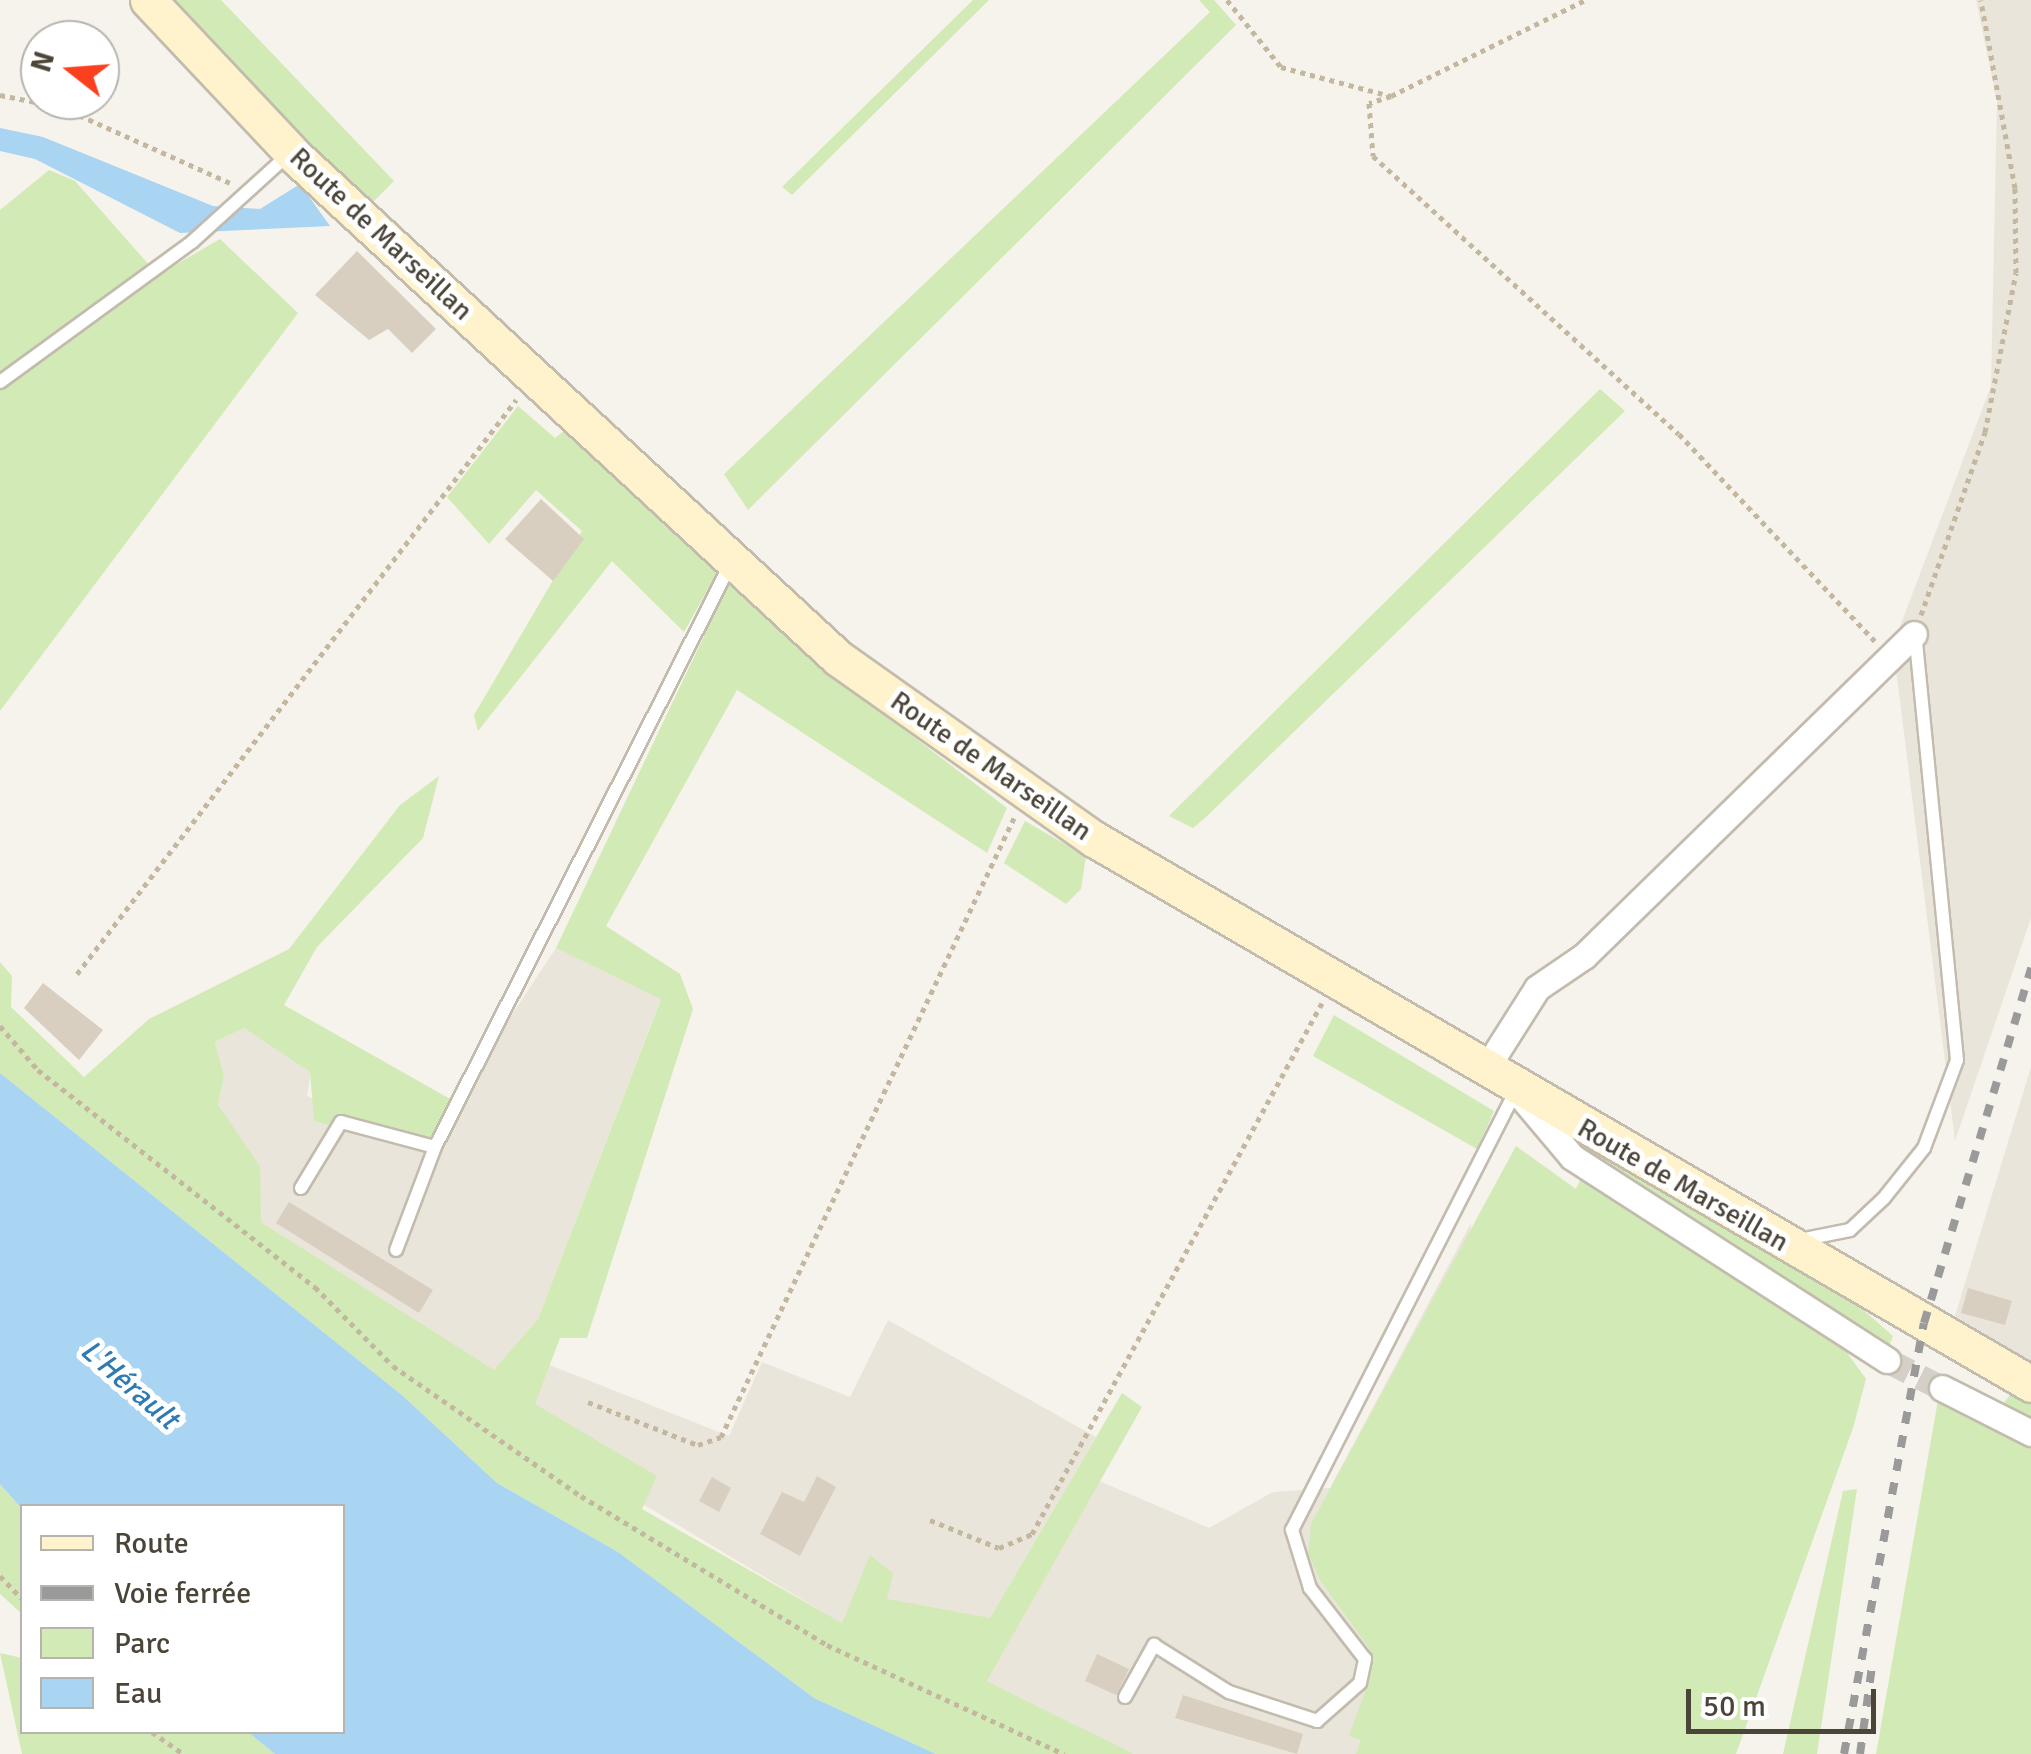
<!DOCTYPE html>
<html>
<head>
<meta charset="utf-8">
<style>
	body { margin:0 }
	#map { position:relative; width:2031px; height:1754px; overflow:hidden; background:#f6f3ec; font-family:Signika,sans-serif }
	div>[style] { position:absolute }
	.residential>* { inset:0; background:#eae5da }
	.green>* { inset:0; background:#d2eab5 }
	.water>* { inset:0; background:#a9d4f2 }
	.building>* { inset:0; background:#d8cfc1 }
	.minor-tunnel>* { height:25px; margin-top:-12.5px; transform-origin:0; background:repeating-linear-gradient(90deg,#d4d0c8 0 25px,transparent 0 37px) }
	.path>* { height:5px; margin-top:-2.5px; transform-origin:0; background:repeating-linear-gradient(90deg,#c4b79f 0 5px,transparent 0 10px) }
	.roads { filter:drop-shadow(2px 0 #c2bbae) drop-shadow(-2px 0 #c2bbae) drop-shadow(0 2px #c2bbae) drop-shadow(0 -2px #c2bbae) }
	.service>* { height:12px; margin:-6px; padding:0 6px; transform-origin:6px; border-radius:6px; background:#fff }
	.minor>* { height:25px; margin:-12.5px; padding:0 12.5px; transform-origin:12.5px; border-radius:12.5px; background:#fff }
	.secondary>* { height:35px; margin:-17.5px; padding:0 17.5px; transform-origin:17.5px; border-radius:17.5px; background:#fff3cd }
	.rail>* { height:8px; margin-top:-4px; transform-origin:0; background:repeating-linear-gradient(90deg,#9a9a9a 0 12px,transparent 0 24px) }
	span { translate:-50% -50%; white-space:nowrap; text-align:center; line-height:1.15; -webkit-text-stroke:10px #fff; paint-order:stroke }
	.street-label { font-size:28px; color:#4b4439 }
	.water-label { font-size:30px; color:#2e7ab2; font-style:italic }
	.legend { position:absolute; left:20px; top:1504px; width:325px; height:230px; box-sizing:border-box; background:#fff; border:2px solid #b7b4b0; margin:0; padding:12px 18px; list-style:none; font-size:30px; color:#4b4439 }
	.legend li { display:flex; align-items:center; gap:20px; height:50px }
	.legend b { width:50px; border:2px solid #b7b4b0 }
	.north { position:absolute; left:20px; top:20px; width:100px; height:100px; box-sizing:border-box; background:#fff; border:2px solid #b7b4b0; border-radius:50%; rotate:287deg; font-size:28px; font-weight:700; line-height:40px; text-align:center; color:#4b4439 }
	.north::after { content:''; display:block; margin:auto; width:35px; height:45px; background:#fc3f1d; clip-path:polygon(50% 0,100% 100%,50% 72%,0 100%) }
	.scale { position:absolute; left:1686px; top:1689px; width:190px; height:45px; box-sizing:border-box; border:5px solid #4b4439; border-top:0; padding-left:12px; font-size:30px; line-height:35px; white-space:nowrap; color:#4b4439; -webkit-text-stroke:8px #fff; paint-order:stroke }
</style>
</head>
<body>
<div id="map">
	<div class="residential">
		<div style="clip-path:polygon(1976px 0,2031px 0,2031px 918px,1955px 1141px,1893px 645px,1991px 386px,1997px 101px)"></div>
		<div style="clip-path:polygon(556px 948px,661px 998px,538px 1319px,494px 1371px,261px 1222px,218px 1105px,224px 1076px,215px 1042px,244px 1028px,311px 1072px,307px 1096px,423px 1150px)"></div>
		<div style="clip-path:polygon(2031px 1067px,2031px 1362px,1955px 1316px)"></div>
		<div style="clip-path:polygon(1471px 1223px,1460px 1754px,1134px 1754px,987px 1681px,1099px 1481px,1209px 1528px,1273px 1492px,1330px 1488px)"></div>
		<div style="clip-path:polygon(888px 1320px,1096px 1437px,990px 1618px,843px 1624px,521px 1431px,547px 1364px,729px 1436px,762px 1362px,850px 1397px)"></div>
	</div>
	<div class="green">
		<div style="clip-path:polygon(168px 0,221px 0,394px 181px,365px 210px)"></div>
		<div style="clip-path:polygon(973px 0,989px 0,792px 195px,782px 187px)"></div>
		<div style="clip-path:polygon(1199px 0,1214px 0,1236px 25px,748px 510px,724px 474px,1210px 12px)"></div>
		<div style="clip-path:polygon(49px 170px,75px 181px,158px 275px,220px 239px,298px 313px,0 711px,0 210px)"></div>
		<div style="clip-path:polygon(1600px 389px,1625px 411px,1205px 818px,1193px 828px,1169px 816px)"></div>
		<div style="clip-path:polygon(518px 406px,555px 438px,570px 426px,717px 573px,684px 632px,612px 561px,478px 731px,474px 715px,582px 531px,536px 490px,489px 544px,447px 497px)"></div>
		<div style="clip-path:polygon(732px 577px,860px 696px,1007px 808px,987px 853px,737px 690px,606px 926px,680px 974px,693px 1009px,587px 1338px,560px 1338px,535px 1404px,657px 1476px,642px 1509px,842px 1623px,870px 1555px,893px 1573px,887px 1599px,990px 1618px,1122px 1393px,1142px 1407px,987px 1681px,1134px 1754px,936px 1754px,814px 1698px,618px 1552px,497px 1483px,403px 1396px,0 1073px,0 962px,12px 976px,11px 1007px,84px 1077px,149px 1019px,289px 949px,400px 805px,439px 776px,423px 838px,317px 947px,284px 1005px,452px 1100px,423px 1150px,314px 1121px,310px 1072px,244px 1028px,215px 1042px,224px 1076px,218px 1105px,260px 1166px,261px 1222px,494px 1370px,538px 1319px,661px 999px,556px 948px)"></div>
		<div style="clip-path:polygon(1025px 821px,1086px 856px,1081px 889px,1066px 904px,1004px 863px)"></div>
		<div style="clip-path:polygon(1334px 1015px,1494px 1111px,1477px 1149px,1313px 1056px)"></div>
		<div style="clip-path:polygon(1516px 1146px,1576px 1189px,1596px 1146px,1835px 1285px,1893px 1336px,1889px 1347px,1848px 1354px,1866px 1379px,1853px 1428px,1736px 1754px,1356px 1754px,1361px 1740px,1349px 1736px,1369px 1681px,1369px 1648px,1320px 1580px,1308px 1553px,1311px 1524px)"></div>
		<div style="clip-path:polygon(2016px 1387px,2031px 1395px,2031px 1754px,1876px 1754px,1938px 1400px,1987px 1424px)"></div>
		<div style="clip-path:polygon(0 1484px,22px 1509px,22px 1614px,0 1594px)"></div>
		<div style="clip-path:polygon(1857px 1489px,1817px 1754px,1783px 1754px,1843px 1491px)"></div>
		<div style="clip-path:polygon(0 1653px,22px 1658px,22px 1732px,248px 1732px,275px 1754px,22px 1754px)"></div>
	</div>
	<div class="water">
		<div style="clip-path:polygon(0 128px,43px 137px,213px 206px,260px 209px,300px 184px,330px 226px,180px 233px,35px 159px,0 151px)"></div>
		<div style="clip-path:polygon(0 1073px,403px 1396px,497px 1483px,618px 1552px,814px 1698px,936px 1754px,275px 1754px,248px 1732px,342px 1732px,342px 1506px,22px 1509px,0 1484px)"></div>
	</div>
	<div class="building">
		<div style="clip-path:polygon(357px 251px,436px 329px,412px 353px,388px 329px,369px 340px,315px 295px)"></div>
		<div style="clip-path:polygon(541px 499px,584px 539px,553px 581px,505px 539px)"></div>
		<div style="clip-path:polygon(43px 983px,103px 1030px,79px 1060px,24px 1008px)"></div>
		<div style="clip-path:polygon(289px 1202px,433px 1290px,419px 1313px,276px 1223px)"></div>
		<div style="clip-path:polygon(1968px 1288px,2012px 1301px,2005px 1325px,1961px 1313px)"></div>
		<div style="clip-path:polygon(817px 1476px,836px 1487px,800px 1556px,760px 1534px,782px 1492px,804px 1502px)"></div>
		<div style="clip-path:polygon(712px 1477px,731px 1488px,719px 1512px,699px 1501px)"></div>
		<div style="clip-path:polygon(1097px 1654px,1129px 1669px,1116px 1695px,1085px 1681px)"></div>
		<div style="clip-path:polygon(1183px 1695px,1303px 1734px,1297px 1754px,1175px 1718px)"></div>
	</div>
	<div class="minor-tunnel">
		<div style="left:1887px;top:1360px;width:62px;rotate:27deg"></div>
	</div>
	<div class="path">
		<div style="left:1227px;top:0;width:86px;rotate:51.1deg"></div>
		<div style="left:1281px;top:67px;width:114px;rotate:14.8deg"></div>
		<div style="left:1391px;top:96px;width:216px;rotate:-26.3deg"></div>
		<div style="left:0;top:95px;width:62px;rotate:11.1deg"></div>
		<div style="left:61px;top:107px;width:185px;rotate:24.2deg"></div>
		<div style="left:1391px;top:96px;width:23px;rotate:162deg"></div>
		<div style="left:1369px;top:103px;width:53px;rotate:85.7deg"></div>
		<div style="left:1373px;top:156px;width:413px;rotate:42.3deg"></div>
		<div style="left:1679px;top:434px;width:285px;rotate:46.6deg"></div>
		<div style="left:1921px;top:615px;width:194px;rotate:-70.7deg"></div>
		<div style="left:1985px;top:432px;width:162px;rotate:-79deg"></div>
		<div style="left:2016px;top:273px;width:85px;rotate:-90.7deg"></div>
		<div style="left:2015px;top:188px;width:191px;rotate:-100.3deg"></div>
		<div style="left:77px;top:974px;width:723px;rotate:-52.59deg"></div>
		<div style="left:0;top:1026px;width:58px;rotate:49.2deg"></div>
		<div style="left:38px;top:1070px;width:352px;rotate:38.1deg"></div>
		<div style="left:315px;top:1287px;width:111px;rotate:45.4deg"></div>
		<div style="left:393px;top:1366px;width:229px;rotate:34.7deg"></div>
		<div style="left:581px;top:1496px;width:288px;rotate:31.2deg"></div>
		<div style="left:827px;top:1645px;width:261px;rotate:24.7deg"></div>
		<div style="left:588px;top:1402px;width:118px;rotate:21.4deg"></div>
		<div style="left:698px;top:1445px;width:24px;rotate:-19deg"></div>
		<div style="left:721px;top:1437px;width:687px;rotate:-64.67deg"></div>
		<div style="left:930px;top:1520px;width:74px;rotate:22.1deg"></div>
		<div style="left:999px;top:1548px;width:36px;rotate:-23deg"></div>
		<div style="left:1032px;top:1534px;width:605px;rotate:-61.36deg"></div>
		<div style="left:0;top:1576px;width:32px;rotate:46deg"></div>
		<div style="left:152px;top:1732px;width:38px;rotate:35deg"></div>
	</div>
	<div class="roads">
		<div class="service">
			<div style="left:0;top:382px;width:238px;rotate:-36.1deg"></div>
			<div style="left:192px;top:242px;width:130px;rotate:-42.2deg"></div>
			<div style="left:435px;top:1147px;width:652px;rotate:-63.12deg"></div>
			<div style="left:301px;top:1188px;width:77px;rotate:-58.8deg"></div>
			<div style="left:341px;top:1122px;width:97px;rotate:14.9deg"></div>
			<div style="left:435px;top:1147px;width:110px;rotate:110.7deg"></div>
			<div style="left:1800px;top:1240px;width:51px;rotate:-11.3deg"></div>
			<div style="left:1850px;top:1230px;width:47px;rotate:-43.3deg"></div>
			<div style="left:1884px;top:1198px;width:64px;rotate:-51.3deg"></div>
			<div style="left:1924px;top:1148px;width:94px;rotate:-69.4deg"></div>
			<div style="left:1957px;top:1060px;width:427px;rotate:-95.6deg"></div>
			<div style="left:1125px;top:1697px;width:60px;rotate:-60.9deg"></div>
			<div style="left:1154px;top:1645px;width:89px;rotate:32.1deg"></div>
			<div style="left:1229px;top:1692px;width:93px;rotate:18.2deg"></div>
			<div style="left:1317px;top:1721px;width:57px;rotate:-41.5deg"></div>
			<div style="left:1360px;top:1683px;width:25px;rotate:-78deg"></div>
			<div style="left:1365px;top:1659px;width:90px;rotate:-127.8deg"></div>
			<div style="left:1310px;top:1588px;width:61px;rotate:-107.2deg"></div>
			<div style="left:1292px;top:1530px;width:494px;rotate:-63deg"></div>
		</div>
		<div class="minor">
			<div style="left:1485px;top:1070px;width:97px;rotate:-57.6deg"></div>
			<div style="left:1537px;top:988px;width:57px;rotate:-34.2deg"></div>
			<div style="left:1584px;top:956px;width:461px;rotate:-44.3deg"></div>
			<div style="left:1519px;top:1094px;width:82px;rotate:49.9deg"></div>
			<div style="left:1572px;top:1157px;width:375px;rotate:32.8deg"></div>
			<div style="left:1942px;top:1388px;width:100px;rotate:26.8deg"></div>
		</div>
		<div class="secondary">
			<div style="left:148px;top:0;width:217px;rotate:46.7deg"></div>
			<div style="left:297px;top:158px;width:737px;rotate:42.74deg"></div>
			<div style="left:838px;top:658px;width:314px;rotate:35.3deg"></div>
			<div style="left:1094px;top:839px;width:1084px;rotate:30.18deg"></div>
		</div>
	</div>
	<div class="rail">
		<div style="left:1844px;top:1754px;width:438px;rotate:-79.5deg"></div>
		<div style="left:1924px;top:1323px;width:371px;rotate:-73.2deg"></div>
		<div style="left:1860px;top:1754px;width:89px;rotate:-82.2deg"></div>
	</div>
	<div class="street-label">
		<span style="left:381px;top:234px;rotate:43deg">Route de Marseillan</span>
		<span style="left:991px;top:766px;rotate:35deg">Route de Marseillan</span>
		<span style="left:1683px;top:1185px;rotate:30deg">Route de Marseillan</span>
	</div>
	<div class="water-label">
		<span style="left:129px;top:1385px;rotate:41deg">L'Hérault</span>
	</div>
	<ul class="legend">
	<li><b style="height:12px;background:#fff3cd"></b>Route</li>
	<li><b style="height:12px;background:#9a9a9a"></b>Voie ferrée</li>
	<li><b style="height:28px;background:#d2eab5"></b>Parc</li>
	<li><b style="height:28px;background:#a9d4f2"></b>Eau</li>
	</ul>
	<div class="north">N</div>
	<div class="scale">50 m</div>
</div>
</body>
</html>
